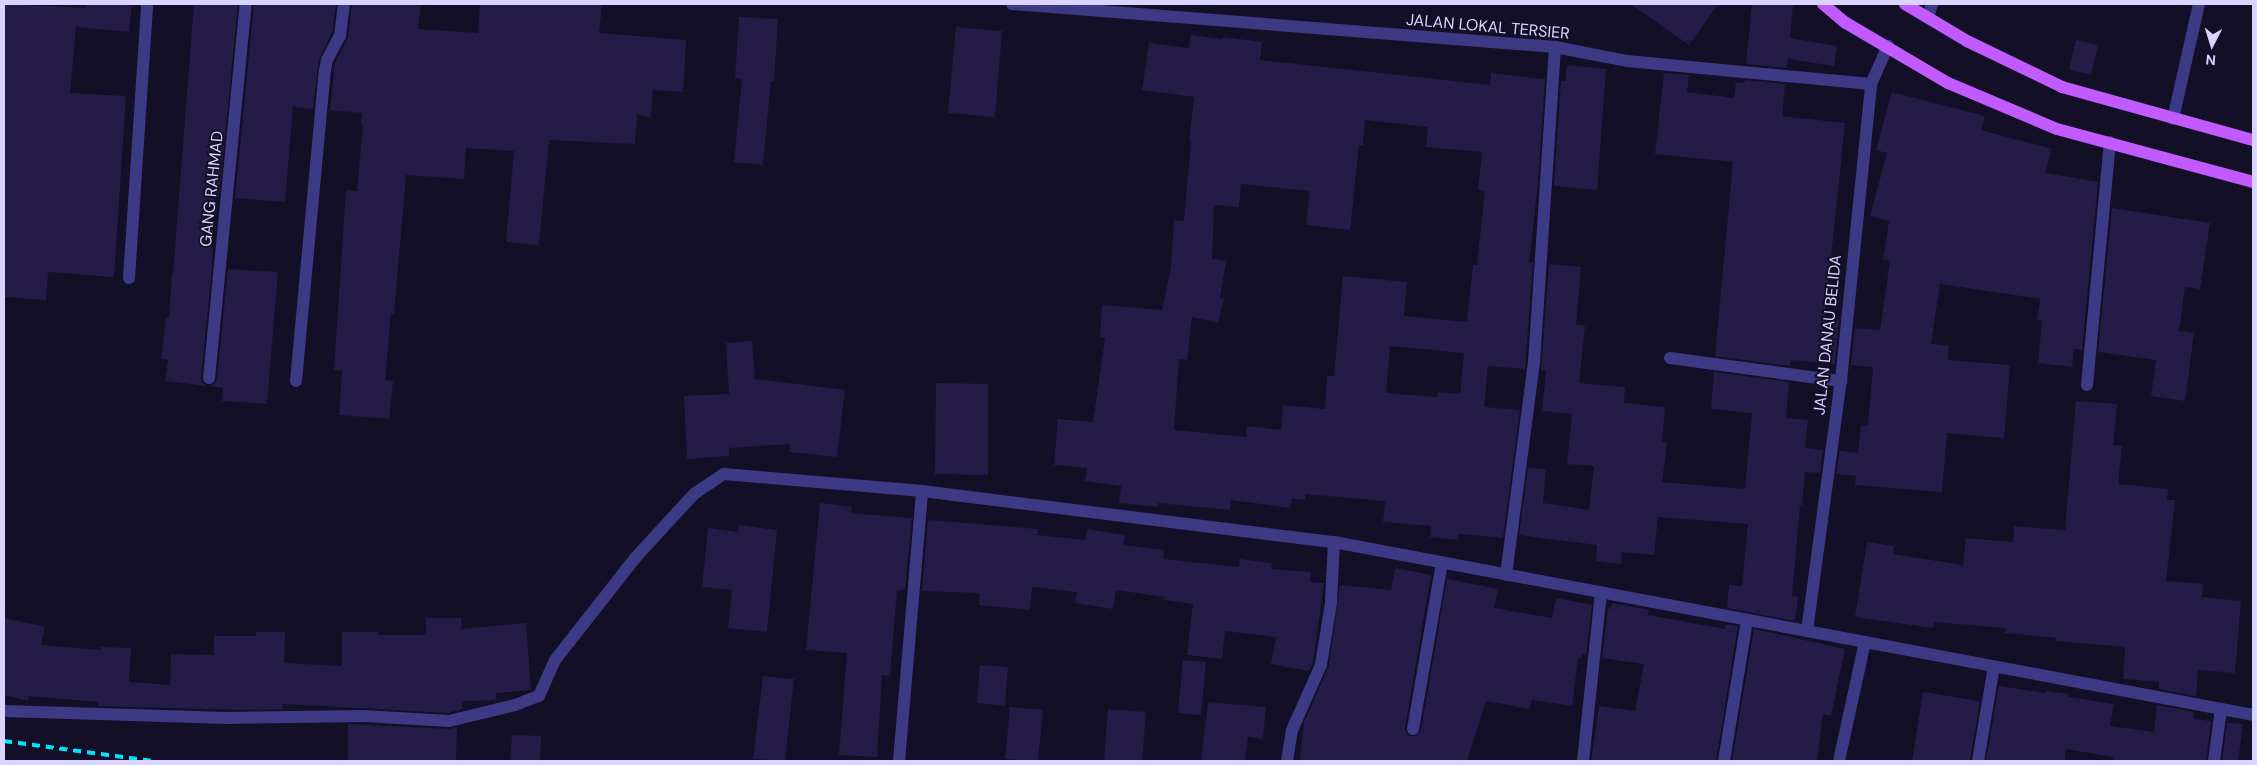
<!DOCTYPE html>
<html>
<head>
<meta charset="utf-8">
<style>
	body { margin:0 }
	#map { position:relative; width:2257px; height:765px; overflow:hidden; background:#130f26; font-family:"DM Sans",sans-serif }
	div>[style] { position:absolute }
	.building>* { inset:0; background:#241b47 }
	.street>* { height:12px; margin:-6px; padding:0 6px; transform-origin:6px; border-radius:6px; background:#3d3a85 }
	.primary>* { height:12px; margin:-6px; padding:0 6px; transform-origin:6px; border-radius:6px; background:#c25bff }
	.rail>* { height:4px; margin-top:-2px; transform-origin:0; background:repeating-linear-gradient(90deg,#00e5ff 0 8px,transparent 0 14px) }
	span { translate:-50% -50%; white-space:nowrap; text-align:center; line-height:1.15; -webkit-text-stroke:4px #130f26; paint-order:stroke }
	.street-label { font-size:16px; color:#d9d4ff }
	.frame { position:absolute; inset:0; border:5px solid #d9d4ff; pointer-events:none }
	.north { position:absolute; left:2187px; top:20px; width:50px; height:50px; -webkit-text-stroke:4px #130f26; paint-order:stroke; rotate:185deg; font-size:14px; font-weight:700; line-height:20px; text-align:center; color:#d9d4ff }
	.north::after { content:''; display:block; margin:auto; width:18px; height:22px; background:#d9d4ff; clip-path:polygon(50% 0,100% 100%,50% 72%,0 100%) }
</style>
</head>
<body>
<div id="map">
	<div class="building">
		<div style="clip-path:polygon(4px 4px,86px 8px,87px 4px,132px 4px,129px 32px,76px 27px,70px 93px,126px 96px,114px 277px,48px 272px,46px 300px,4px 297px)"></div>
		<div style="clip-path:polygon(194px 4px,238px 4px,219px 197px,214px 196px,212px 268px,201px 377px,202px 382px,207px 386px,165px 381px,168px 360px,161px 359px,166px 318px,169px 318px,172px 274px,173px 274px)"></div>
		<div style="clip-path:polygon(254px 4px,336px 4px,332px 33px,319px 59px,313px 109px,293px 107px,285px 202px,235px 198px)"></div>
		<div style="clip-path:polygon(352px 4px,421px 4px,418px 29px,478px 33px,480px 4px,602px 4px,599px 33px,686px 40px,683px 92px,653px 90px,651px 117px,637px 115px,635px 144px,549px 140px,539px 245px,506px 242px,514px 151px,466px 148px,464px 179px,406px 175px,394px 314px,391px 313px,385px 380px,393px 381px,389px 419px,339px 415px,342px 371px,334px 370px,346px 190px,357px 191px,363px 125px,361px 125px,362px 113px,330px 110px,335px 63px,348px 37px)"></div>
		<div style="clip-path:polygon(1630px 4px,1718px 4px,1689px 45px)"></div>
		<div style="clip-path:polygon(1752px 4px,1793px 4px,1790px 38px,1837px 46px,1834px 66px,1788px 59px,1787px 68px,1746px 64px)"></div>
		<div style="clip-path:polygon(739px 17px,778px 19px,774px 81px,771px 81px,763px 165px,734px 162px,742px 79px,735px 78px)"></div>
		<div style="clip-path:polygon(956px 27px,1002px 31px,995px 117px,948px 113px)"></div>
		<div style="clip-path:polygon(evenodd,1191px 35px,1222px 39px,1223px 37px,1262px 42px,1260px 60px,1490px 85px,1491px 73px,1545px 79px,1538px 184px,1529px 262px,1533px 262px,1525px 369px,1488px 366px,1484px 407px,1520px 410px,1503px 538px,1459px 534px,1458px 540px,1430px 537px,1431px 526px,1383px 522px,1385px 501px,1305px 494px,1305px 500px,1292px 499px,1291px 508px,1231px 500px,1230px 510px,1158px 503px,1158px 507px,1119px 503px,1121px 486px,1085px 481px,1087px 468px,1054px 465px,1058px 419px,1093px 422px,1105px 338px,1100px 337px,1102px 305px,1162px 310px,1171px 268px,1174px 220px,1184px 221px,1191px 141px,1189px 141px,1194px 97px,1142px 90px,1149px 43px,1189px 48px,1191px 35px,1365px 120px,1428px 127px,1426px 147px,1482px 152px,1478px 190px,1485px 191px,1477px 265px,1473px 265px,1467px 322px,1404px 316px,1407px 282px,1343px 276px,1334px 376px,1327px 376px,1325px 409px,1283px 405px,1281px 430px,1247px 426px,1246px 437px,1174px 430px,1179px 359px,1187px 360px,1192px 317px,1218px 323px,1224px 299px,1220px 298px,1226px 261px,1212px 259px,1214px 205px,1239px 207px,1241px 184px,1310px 191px,1306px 225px,1350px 230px,1359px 145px,1363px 145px,1365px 120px,1191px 35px,1390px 346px,1464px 353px,1460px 394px,1438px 392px,1437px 397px,1386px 393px,1390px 346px)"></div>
		<div style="clip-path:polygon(2076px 40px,2098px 45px,2091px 75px,2069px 70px)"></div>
		<div style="clip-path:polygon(1567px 65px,1606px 69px,1597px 190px,1554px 186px,1561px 81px,1565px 81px)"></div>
		<div style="clip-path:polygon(1664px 73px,1689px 75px,1687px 92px,1734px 98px,1736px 82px,1744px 83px,1745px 80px,1785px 84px,1782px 116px,1845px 123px,1825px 316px,1839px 319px,1835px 364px,1791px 360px,1790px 366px,1715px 356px,1733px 162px,1655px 154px)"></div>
		<div style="clip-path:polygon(1892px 92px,1985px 116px,1981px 130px,2052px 149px,2045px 173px,2098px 182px,2082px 350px,2074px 349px,2072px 367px,2038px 363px,2042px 321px,2037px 320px,2040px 299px,1940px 284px,1931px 344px,1949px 346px,1948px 360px,2010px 365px,2004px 438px,1947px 433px,1942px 492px,1855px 485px,1856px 476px,1836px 474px,1840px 451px,1858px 453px,1861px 426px,1868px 426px,1873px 367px,1851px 365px,1855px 328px,1880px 330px,1890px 261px,1883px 260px,1889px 221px,1870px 216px,1887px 153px,1876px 150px)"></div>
		<div style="clip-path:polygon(2112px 208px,2210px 223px,2200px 289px,2185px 287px,2179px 331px,2194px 333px,2185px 401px,2151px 396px,2156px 360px,2098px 352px)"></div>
		<div style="clip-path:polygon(1549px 264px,1581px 267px,1576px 325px,1585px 326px,1579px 383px,1625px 387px,1624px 403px,1665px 407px,1662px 442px,1667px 443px,1662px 482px,1745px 489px,1752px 413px,1711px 409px,1714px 372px,1789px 382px,1786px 418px,1808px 420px,1805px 448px,1823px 450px,1820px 473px,1805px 472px,1802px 505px,1800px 505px,1792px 596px,1798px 597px,1795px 621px,1727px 608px,1729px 585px,1742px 586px,1748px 524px,1658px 517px,1654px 555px,1622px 552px,1621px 564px,1596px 561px,1597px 545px,1519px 535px,1528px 468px,1546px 469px,1543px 503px,1589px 510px,1594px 466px,1567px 464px,1572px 414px,1542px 411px,1546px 371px,1541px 371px)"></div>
		<div style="clip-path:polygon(228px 269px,278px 272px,267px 404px,222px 401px,223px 388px,209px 386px,215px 383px,217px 379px)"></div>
		<div style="clip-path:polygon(752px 341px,755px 379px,845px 390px,837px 457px,789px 452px,790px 444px,729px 448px,729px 456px,687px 459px,684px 396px,729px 394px,726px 343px)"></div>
		<div style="clip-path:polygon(936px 383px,988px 384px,988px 475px,935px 474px)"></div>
		<div style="clip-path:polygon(2076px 401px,2117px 404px,2113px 445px,2122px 446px,2118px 484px,2168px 489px,2167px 500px,2175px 500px,2166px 581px,2203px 584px,2202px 597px,2241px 601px,2235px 673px,2198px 670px,2196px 696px,2159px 689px,2159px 682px,2123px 679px,2125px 647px,2055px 641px,2056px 638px,2005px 633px,2005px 628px,1934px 622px,1933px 628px,1855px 617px,1867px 542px,1894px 546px,1893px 554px,1963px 565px,1966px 538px,2013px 542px,2014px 526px,2065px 530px)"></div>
		<div style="clip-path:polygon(820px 503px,852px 507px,851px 513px,912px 518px,905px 590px,897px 590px,890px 676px,882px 675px,877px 757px,839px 755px,847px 653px,806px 650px)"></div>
		<div style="clip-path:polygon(928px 520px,1038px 529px,1037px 535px,1085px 540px,1087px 529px,1125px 535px,1123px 545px,1164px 550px,1163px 559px,1239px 567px,1240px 559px,1272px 563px,1271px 569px,1311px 572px,1310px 582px,1324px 583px,1313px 663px,1309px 671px,1271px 664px,1276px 637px,1225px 631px,1222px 659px,1187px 655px,1193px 604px,1164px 600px,1165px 597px,1116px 590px,1113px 609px,1075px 603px,1077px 592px,1032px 587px,1030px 610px,979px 605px,980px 593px,922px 591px)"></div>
		<div style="clip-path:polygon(739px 525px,777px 530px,767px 632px,728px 628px,732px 590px,702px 587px,708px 528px,738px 532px)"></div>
		<div style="clip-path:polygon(1395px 568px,1431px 575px,1405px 728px,1408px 736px,1416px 736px,1421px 730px,1447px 579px,1498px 589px,1494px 608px,1552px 618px,1556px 598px,1592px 605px,1586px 655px,1582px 654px,1581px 659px,1578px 658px,1572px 706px,1532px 700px,1530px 709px,1486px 701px,1467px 761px,1300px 761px,1304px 722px,1329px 666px,1340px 585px,1391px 590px)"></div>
		<div style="clip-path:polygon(1612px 603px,1649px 610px,1648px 615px,1725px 629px,1725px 624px,1738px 626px,1716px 761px,1591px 761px,1599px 706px,1635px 711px,1644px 664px,1602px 658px,1608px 608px,1611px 609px)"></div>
		<div style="clip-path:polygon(4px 618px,45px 627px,41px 645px,101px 650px,101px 647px,131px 648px,129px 682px,170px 685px,171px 654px,214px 655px,214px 636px,256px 636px,256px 632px,285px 632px,284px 663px,342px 666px,342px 632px,378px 632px,378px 635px,426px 635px,426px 618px,461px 618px,461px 629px,526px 623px,531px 690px,496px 693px,496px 700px,462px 701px,462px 709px,448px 713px,283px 704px,283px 709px,241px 710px,98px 706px,98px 702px,29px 696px,28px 701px,4px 695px)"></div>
		<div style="clip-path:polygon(1754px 629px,1845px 649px,1831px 716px,1823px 714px,1817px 761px,1732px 761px)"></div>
		<div style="clip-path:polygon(1183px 660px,1206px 662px,1201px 715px,1178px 713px)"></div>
		<div style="clip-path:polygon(980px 665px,1008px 667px,1005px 706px,977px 703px)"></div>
		<div style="clip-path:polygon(763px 676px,794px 679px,785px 761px,753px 759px)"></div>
		<div style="clip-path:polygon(1999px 686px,2046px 693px,2046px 691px,2069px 694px,2068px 697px,2114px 704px,2110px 726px,2154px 732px,2157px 705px,2194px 712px,2194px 719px,2211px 721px,2206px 761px,2114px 761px,2114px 757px,2066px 749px,2065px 761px,1986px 761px)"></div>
		<div style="clip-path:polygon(1923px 692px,1980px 701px,1970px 761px,1912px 761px)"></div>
		<div style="clip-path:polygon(1208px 702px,1266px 707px,1263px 739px,1248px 737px,1245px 761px,1201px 761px)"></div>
		<div style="clip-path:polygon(1010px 707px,1043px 710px,1038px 761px,1005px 759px)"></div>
		<div style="clip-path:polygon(1108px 709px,1146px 712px,1142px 761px,1104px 761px)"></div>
		<div style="clip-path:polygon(2227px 723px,2243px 724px,2238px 761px,2222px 761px)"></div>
		<div style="clip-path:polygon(348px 724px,449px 729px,457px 727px,456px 761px,348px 761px)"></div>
		<div style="clip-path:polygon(512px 735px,541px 736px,540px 761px,510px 760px)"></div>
	</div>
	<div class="street">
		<div style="left:1012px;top:4px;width:545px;rotate:4.53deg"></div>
		<div style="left:1555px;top:47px;width:73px;rotate:11deg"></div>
		<div style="left:1627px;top:61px;width:245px;rotate:5.4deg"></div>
		<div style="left:1928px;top:18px;width:15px;rotate:-74deg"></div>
		<div style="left:2173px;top:119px;width:118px;rotate:-77.3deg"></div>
		<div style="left:129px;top:278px;width:275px;rotate:-86.2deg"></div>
		<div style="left:1670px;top:358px;width:173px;rotate:7.7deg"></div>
		<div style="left:209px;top:378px;width:376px;rotate:-84.4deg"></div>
		<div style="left:296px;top:381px;width:311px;rotate:-84.7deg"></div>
		<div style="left:325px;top:71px;width:11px;rotate:-80deg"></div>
		<div style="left:327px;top:60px;width:27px;rotate:-62deg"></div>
		<div style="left:340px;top:36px;width:32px;rotate:-83deg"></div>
		<div style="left:2087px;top:385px;width:244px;rotate:-84.6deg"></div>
		<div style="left:1506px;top:575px;width:214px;rotate:-82.5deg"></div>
		<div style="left:1534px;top:363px;width:317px;rotate:-86.2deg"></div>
		<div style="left:1807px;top:631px;width:252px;rotate:-82.3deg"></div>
		<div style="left:1841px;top:381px;width:299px;rotate:-84.2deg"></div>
		<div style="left:1871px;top:84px;width:42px;rotate:-65.9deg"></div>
		<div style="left:4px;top:711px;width:223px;rotate:1.8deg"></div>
		<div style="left:227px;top:718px;width:137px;rotate:-0.8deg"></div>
		<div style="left:364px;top:716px;width:85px;rotate:3.4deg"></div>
		<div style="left:449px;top:721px;width:68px;rotate:-13.6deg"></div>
		<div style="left:515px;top:705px;width:26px;rotate:-21deg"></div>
		<div style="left:539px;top:696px;width:39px;rotate:-66deg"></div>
		<div style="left:555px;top:660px;width:131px;rotate:-51.8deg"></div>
		<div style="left:636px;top:557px;width:86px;rotate:-47.4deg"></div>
		<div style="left:694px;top:494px;width:36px;rotate:-34deg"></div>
		<div style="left:724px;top:474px;width:199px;rotate:4.9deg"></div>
		<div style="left:922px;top:491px;width:415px;rotate:7.1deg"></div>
		<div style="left:1334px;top:542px;width:935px;rotate:10.66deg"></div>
		<div style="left:1413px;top:729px;width:169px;rotate:-80.1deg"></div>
		<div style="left:899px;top:761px;width:271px;rotate:-85.1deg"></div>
		<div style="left:1287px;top:761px;width:31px;rotate:-81deg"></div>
		<div style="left:1292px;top:730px;width:71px;rotate:-66deg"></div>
		<div style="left:1321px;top:665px;width:63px;rotate:-80.8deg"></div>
		<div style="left:1331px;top:603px;width:61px;rotate:-87.2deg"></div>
		<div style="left:1583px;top:761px;width:169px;rotate:-83.9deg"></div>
		<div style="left:1724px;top:761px;width:143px;rotate:-80.7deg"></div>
		<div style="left:1839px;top:761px;width:122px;rotate:-77.7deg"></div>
		<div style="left:1978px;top:761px;width:96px;rotate:-80.4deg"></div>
		<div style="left:2214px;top:761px;width:52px;rotate:-82.3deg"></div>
	</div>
	<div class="primary">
		<div style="left:1823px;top:4px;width:30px;rotate:40deg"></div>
		<div style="left:1846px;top:23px;width:118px;rotate:30.5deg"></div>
		<div style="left:1948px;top:83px;width:118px;rotate:22.9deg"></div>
		<div style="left:2057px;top:129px;width:203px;rotate:15.1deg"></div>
		<div style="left:1905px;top:4px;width:72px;rotate:30.8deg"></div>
		<div style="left:1967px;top:41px;width:106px;rotate:25.8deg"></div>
		<div style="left:2062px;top:87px;width:198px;rotate:15.5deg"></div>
	</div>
	<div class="rail">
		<div style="left:4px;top:741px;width:148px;rotate:7.7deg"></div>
	</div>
	<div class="street-label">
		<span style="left:1488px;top:27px;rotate:5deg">JALAN LOKAL TERSIER</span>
		<span style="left:212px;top:189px;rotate:-84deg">GANG RAHMAD</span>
		<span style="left:1828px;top:335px;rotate:-84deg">JALAN DANAU BELIDA</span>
	</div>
	<div class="frame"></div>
	<div class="north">N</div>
</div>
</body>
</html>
